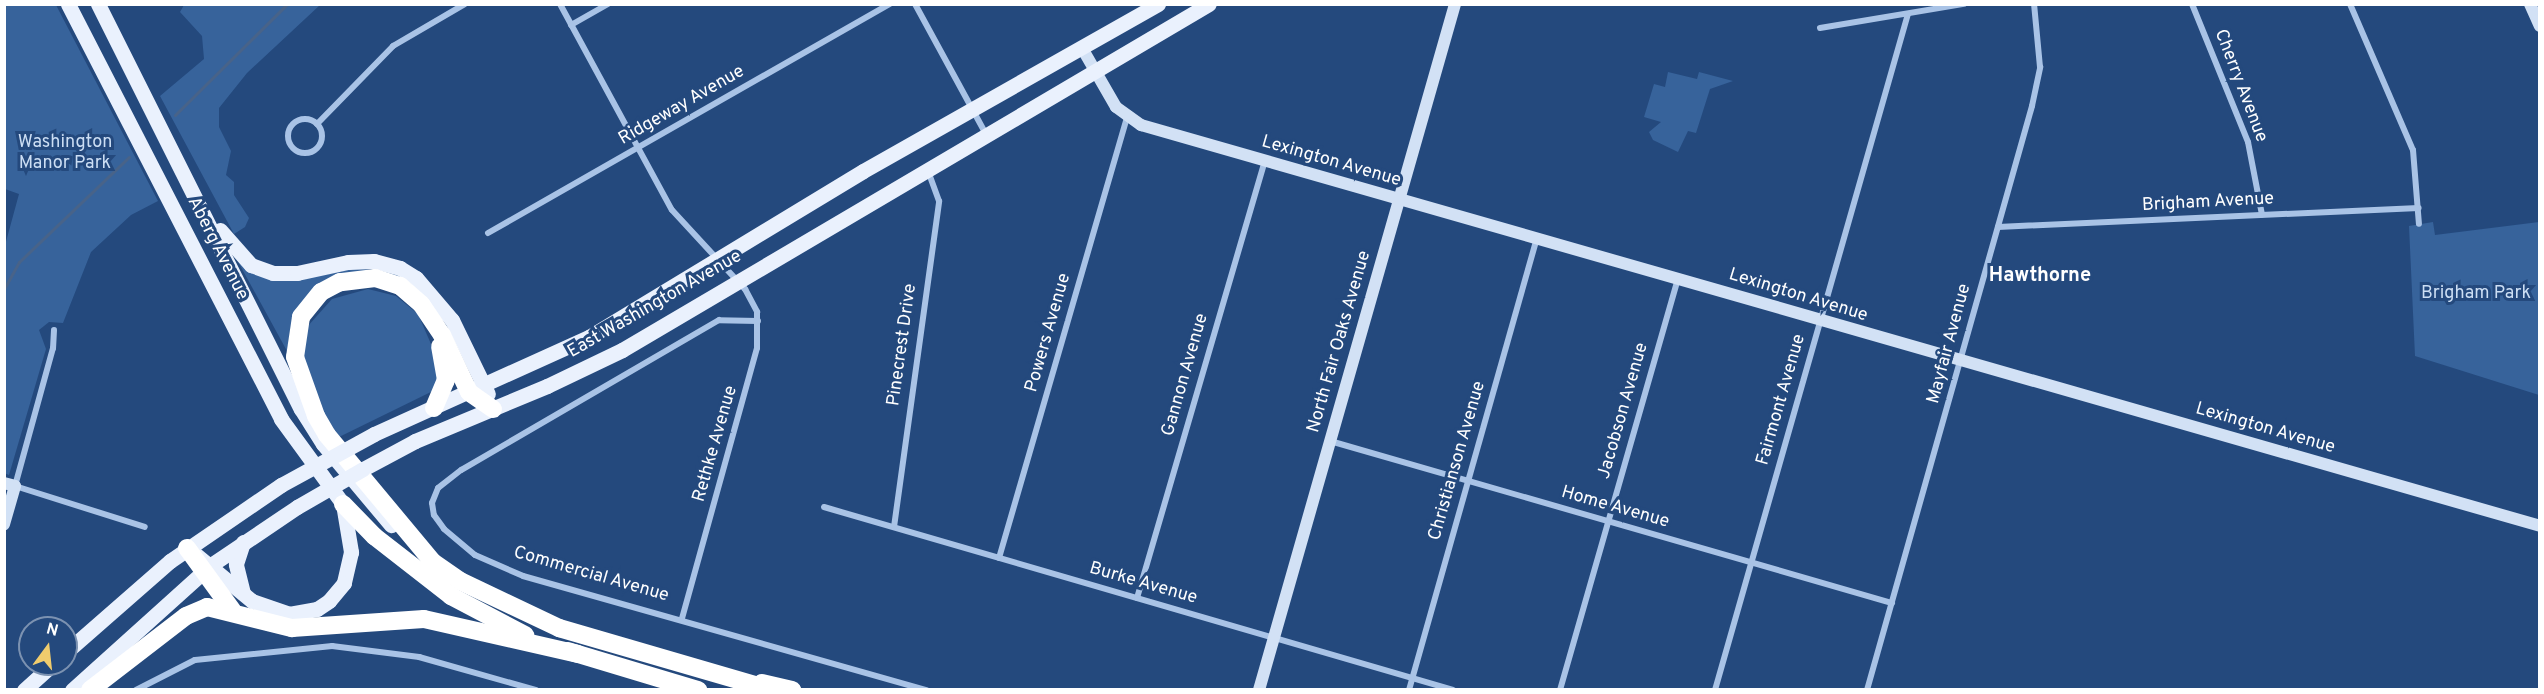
<!DOCTYPE html>
<html>
<head>
<meta charset="utf-8">
<style>
	body { margin:0 }
	#map { position:relative; width:2544px; height:694px; overflow:hidden; background:#24497d; font-family:Overpass,sans-serif }
	div>[style] { position:absolute }
	.green>* { inset:0; background:#37639b }
	.stream>* { height:3px; margin:-1.5px; padding:0 1.5px; transform-origin:1.5px; border-radius:1.5px; background:#486389 }
	.street>* { height:6px; margin:-3px; padding:0 3px; transform-origin:3px; border-radius:3px; background:#a9c3e6 }
	.street>.ring { margin:-3px; padding:0; box-sizing:content-box; background:none; border:6px solid #a9c3e6; border-radius:50% }
	.secondary>* { height:12px; margin:-6px; padding:0 6px; transform-origin:6px; border-radius:6px; background:#d2e1f5 }
	.primary>* { height:15px; margin:-7.5px; padding:0 7.5px; transform-origin:7.5px; border-radius:7.5px; background:#eaf1fd }
	.highway>* { height:18px; margin:-9px; padding:0 9px; transform-origin:9px; border-radius:9px; background:#fff }
	.primary-bridge>* { height:15px; margin:-7.5px; padding:0 7.5px; transform-origin:7.5px; border-radius:7.5px; background:#eaf1fd }
	span { translate:-50% -50%; white-space:nowrap; text-align:center; line-height:1.15; -webkit-text-stroke:6px #24497d; paint-order:stroke }
	.street-label { font-size:18px; color:#fff }
	.park-label { font-size:18px; color:#ccdef4 }
	.neighbourhood-label { font-size:20px; color:#fff; font-weight:700 }
	.frame { position:absolute; inset:0; border:6px solid #fff; pointer-events:none }
	.north { position:absolute; left:18px; top:616px; width:60px; height:60px; box-sizing:border-box; background:#24497d; border:2px solid #7c92b1; border-radius:50%; rotate:15deg; font-size:16px; font-weight:700; line-height:24px; text-align:center; color:#fff }
	.north::after { content:''; display:block; margin:auto; width:21px; height:27px; background:#f0cc6d; clip-path:polygon(50% 0,100% 100%,50% 72%,0 100%) }
</style>
</head>
<body>
<div id="map">
	<div class="green">
		<div style="clip-path:polygon(5px 4px,56px 5px,158px 201px,131px 215px,91px 252px,63px 323px,49px 322px,39px 330px,46px 349px,9px 475px,4px 473px,4px 249px,19px 194px,5px 189px)"></div>
		<div style="clip-path:polygon(184px 5px,320px 5px,247px 73px,219px 108px,219px 127px,231px 151px,226px 175px,234px 182px,234px 195px,249px 218px,245px 227px,234px 234px,160px 96px,204px 59px,202px 36px,180px 12px)"></div>
		<div style="clip-path:polygon(1668px 72px,1697px 79px,1699px 72px,1733px 81px,1710px 89px,1696px 133px,1688px 131px,1678px 152px,1653px 140px,1649px 132px,1661px 122px,1644px 117px,1654px 84px,1665px 87px)"></div>
		<div style="clip-path:polygon(2433px 222px,2435px 235px,2539px 222px,2539px 395px,2415px 356px,2409px 226px)"></div>
		<div style="clip-path:polygon(236px 258px,303px 279px,352px 269px,384px 270px,405px 277px,441px 314px,363px 271px,291px 324px,287px 351px)"></div>
		<div style="clip-path:polygon(368px 289px,396px 296px,418px 314px,437px 358px,437px 389px,337px 438px,325px 421px,302px 364px,307px 327px,332px 299px)"></div>
	</div>
	<div class="stream">
		<div style="left:175px;top:115px;width:158px;rotate:-44.7deg"></div>
		<div style="left:4px;top:289px;width:31px;rotate:-61deg"></div>
		<div style="left:19px;top:262px;width:152px;rotate:-43.7deg"></div>
	</div>
	<div class="street">
		<div style="left:560px;top:4px;width:234px;rotate:61.5deg"></div>
		<div style="left:672px;top:210px;width:108px;rotate:47.3deg"></div>
		<div style="left:745px;top:289px;width:26px;rotate:62deg"></div>
		<div style="left:757px;top:312px;width:36px;rotate:90deg"></div>
		<div style="left:757px;top:348px;width:281px;rotate:105.5deg"></div>
		<div style="left:915px;top:4px;width:148px;rotate:61.4deg"></div>
		<div style="left:2192px;top:4px;width:149px;rotate:67.9deg"></div>
		<div style="left:2248px;top:142px;width:74px;rotate:79.1deg"></div>
		<div style="left:2350px;top:4px;width:159px;rotate:66.7deg"></div>
		<div style="left:2413px;top:150px;width:74px;rotate:85.4deg"></div>
		<div style="left:571px;top:25px;width:43px;rotate:-29.6deg"></div>
		<div style="left:1820px;top:28px;width:146px;rotate:-9.5deg"></div>
		<div class="ring" style="left:288px;top:119px;width:28px;height:28px"></div>
		<div style="left:317px;top:124px;width:109px;rotate:-45.7deg"></div>
		<div style="left:393px;top:46px;width:83px;rotate:-30.3deg"></div>
		<div style="left:1998px;top:227px;width:421px;rotate:-2.6deg"></div>
		<div style="left:488px;top:233px;width:463px;rotate:-29.7deg"></div>
		<div style="left:758px;top:321px;width:39px;rotate:-179deg"></div>
		<div style="left:719px;top:320px;width:298px;rotate:149.8deg"></div>
		<div style="left:461px;top:470px;width:29px;rotate:142deg"></div>
		<div style="left:438px;top:488px;width:16px;rotate:112deg"></div>
		<div style="left:432px;top:503px;width:12px;rotate:81deg"></div>
		<div style="left:434px;top:515px;width:17px;rotate:54deg"></div>
		<div style="left:444px;top:529px;width:40px;rotate:40deg"></div>
		<div style="left:475px;top:555px;width:52px;rotate:23.6deg"></div>
		<div style="left:523px;top:576px;width:420px;rotate:15.8deg"></div>
		<div style="left:54px;top:330px;width:18px;rotate:93deg"></div>
		<div style="left:53px;top:348px;width:143px;rotate:105.4deg"></div>
		<div style="left:15px;top:486px;width:136px;rotate:17.5deg"></div>
		<div style="left:1330px;top:441px;width:585px;rotate:16.08deg"></div>
		<div style="left:824px;top:507px;width:655px;rotate:16.22deg"></div>
		<div style="left:894px;top:527px;width:329px;rotate:-82.1deg"></div>
		<div style="left:939px;top:201px;width:32px;rotate:-110deg"></div>
		<div style="left:999px;top:558px;width:460px;rotate:-73.8deg"></div>
		<div style="left:1137px;top:598px;width:455px;rotate:-73.7deg"></div>
		<div style="left:136px;top:690px;width:66px;rotate:-27deg"></div>
		<div style="left:195px;top:660px;width:138px;rotate:-5.8deg"></div>
		<div style="left:332px;top:646px;width:88px;rotate:7.2deg"></div>
		<div style="left:419px;top:657px;width:122px;rotate:15.8deg"></div>
		<div style="left:1409px;top:690px;width:467px;rotate:-74.2deg"></div>
		<div style="left:1560px;top:690px;width:428px;rotate:-74deg"></div>
		<div style="left:1715px;top:690px;width:703px;rotate:-74.07deg"></div>
		<div style="left:1867px;top:690px;width:607px;rotate:-74.22deg"></div>
		<div style="left:2032px;top:106px;width:40px;rotate:-78deg"></div>
		<div style="left:2040px;top:67px;width:63px;rotate:-95.4deg"></div>
	</div>
	<div class="secondary">
		<div style="left:2530px;top:4px;width:24px;rotate:66deg"></div>
		<div style="left:1082px;top:48px;width:68px;rotate:60deg"></div>
		<div style="left:1116px;top:107px;width:31px;rotate:36deg"></div>
		<div style="left:1141px;top:125px;width:1455px;rotate:15.99deg"></div>
		<div style="left:4px;top:483px;width:11px;rotate:15deg"></div>
		<div style="left:15px;top:486px;width:40px;rotate:106deg"></div>
		<div style="left:1259px;top:690px;width:713px;rotate:-74.05deg"></div>
	</div>
	<div class="primary">
		<div style="left:68px;top:4px;width:466px;rotate:62.8deg"></div>
		<div style="left:281px;top:419px;width:105px;rotate:53.9deg"></div>
		<div style="left:343px;top:504px;width:49px;rotate:80.5deg"></div>
		<div style="left:351px;top:552px;width:32px;rotate:103deg"></div>
		<div style="left:344px;top:583px;width:23px;rotate:130deg"></div>
		<div style="left:329px;top:601px;width:14px;rotate:146deg"></div>
		<div style="left:317px;top:609px;width:27px;rotate:170deg"></div>
		<div style="left:290px;top:614px;width:40px;rotate:-161.1deg"></div>
		<div style="left:252px;top:601px;width:75px;rotate:-140.4deg"></div>
		<div style="left:98px;top:4px;width:453px;rotate:63.4deg"></div>
		<div style="left:301px;top:409px;width:41px;rotate:57.8deg"></div>
		<div style="left:323px;top:444px;width:106px;rotate:50deg"></div>
		<div style="left:220px;top:230px;width:47px;rotate:48.5deg"></div>
		<div style="left:251px;top:265px;width:23px;rotate:20deg"></div>
		<div style="left:273px;top:273px;width:24px"></div>
		<div style="left:297px;top:273px;width:52px;rotate:-12.2deg"></div>
		<div style="left:348px;top:262px;width:26px;rotate:-2deg"></div>
		<div style="left:374px;top:261px;width:27px;rotate:15deg"></div>
		<div style="left:400px;top:268px;width:19px;rotate:32deg"></div>
		<div style="left:416px;top:278px;width:55px;rotate:49.4deg"></div>
		<div style="left:452px;top:320px;width:82px;rotate:64.1deg"></div>
		<div style="left:374px;top:434px;width:236px;rotate:-24.3deg"></div>
		<div style="left:589px;top:337px;width:320px;rotate:-31.2deg"></div>
		<div style="left:863px;top:171px;width:339px;rotate:-29.5deg"></div>
		<div style="left:363px;top:469px;width:59px;rotate:-28.3deg"></div>
		<div style="left:415px;top:441px;width:143px;rotate:-22.6deg"></div>
		<div style="left:547px;top:386px;width:83px;rotate:-25.6deg"></div>
		<div style="left:622px;top:350px;width:681px;rotate:-30.52deg"></div>
		<div style="left:243px;top:593px;width:30px;rotate:-104deg"></div>
		<div style="left:236px;top:564px;width:23px;rotate:-72deg"></div>
		<div style="left:66px;top:652px;width:138px;rotate:-41.2deg"></div>
		<div style="left:170px;top:561px;width:135px;rotate:-34.4deg"></div>
		<div style="left:24px;top:690px;width:39px;rotate:-42deg"></div>
		<div style="left:72px;top:690px;width:187px;rotate:-42deg"></div>
		<div style="left:211px;top:565px;width:104px;rotate:-34deg"></div>
	</div>
	<div class="highway">
		<div style="left:434px;top:408px;width:30px;rotate:-67deg"></div>
		<div style="left:446px;top:380px;width:34px;rotate:-100deg"></div>
		<div style="left:493px;top:409px;width:29px;rotate:-145deg"></div>
		<div style="left:469px;top:392px;width:63px;rotate:-115.3deg"></div>
		<div style="left:442px;top:335px;width:37px;rotate:-124deg"></div>
		<div style="left:421px;top:304px;width:28px;rotate:-139deg"></div>
		<div style="left:400px;top:286px;width:26px;rotate:-162deg"></div>
		<div style="left:375px;top:278px;width:35px;rotate:173deg"></div>
		<div style="left:340px;top:282px;width:21px;rotate:152deg"></div>
		<div style="left:321px;top:292px;width:32px;rotate:129deg"></div>
		<div style="left:301px;top:317px;width:40px;rotate:98.5deg"></div>
		<div style="left:295px;top:357px;width:63px;rotate:70.4deg"></div>
		<div style="left:316px;top:416px;width:22px;rotate:60deg"></div>
		<div style="left:327px;top:435px;width:165px;rotate:50.2deg"></div>
		<div style="left:433px;top:562px;width:33px;rotate:35deg"></div>
		<div style="left:460px;top:581px;width:110px;rotate:25.4deg"></div>
		<div style="left:559px;top:628px;width:223px;rotate:16.2deg"></div>
		<div style="left:343px;top:504px;width:45px;rotate:45.9deg"></div>
		<div style="left:374px;top:536px;width:98px;rotate:37.9deg"></div>
		<div style="left:451px;top:596px;width:84px;rotate:27.8deg"></div>
		<div style="left:187px;top:548px;width:77px;rotate:54deg"></div>
		<div style="left:568px;top:651px;width:136px;rotate:16.7deg"></div>
		<div style="left:762px;top:683px;width:31px;rotate:13deg"></div>
		<div style="left:90px;top:690px;width:121px;rotate:-37.6deg"></div>
		<div style="left:186px;top:616px;width:23px;rotate:-23deg"></div>
		<div style="left:207px;top:607px;width:88px;rotate:13.9deg"></div>
		<div style="left:292px;top:628px;width:132px;rotate:-3.9deg"></div>
		<div style="left:424px;top:619px;width:158px;rotate:12.8deg"></div>
	</div>
	<div class="primary-bridge">
		<div style="left:281px;top:485px;width:106px;rotate:-28.7deg"></div>
		<div style="left:297px;top:507px;width:76px;rotate:-29.9deg"></div>
	</div>
	<div class="street-label">
		<span style="left:2240px;top:86px;rotate:69deg">Cherry Avenue</span>
		<span style="left:682px;top:106px;rotate:-30deg">Ridgeway Avenue</span>
		<span style="left:1331px;top:162px;rotate:16deg">Lexington Avenue</span>
		<span style="left:2208px;top:203px;rotate:-3deg">Brigham Avenue</span>
		<span style="left:217px;top:249px;rotate:63deg">Aberg Avenue</span>
		<span style="left:1798px;top:296px;rotate:17deg">Lexington Avenue</span>
		<span style="left:655px;top:305px;rotate:-30deg">East Washington Avenue</span>
		<span style="left:1049px;top:333px;rotate:-74deg">Powers Avenue</span>
		<span style="left:1340px;top:342px;rotate:-74deg">North Fair Oaks Avenue</span>
		<span style="left:1950px;top:344px;rotate:-75deg">Mayfair Avenue</span>
		<span style="left:903px;top:345px;rotate:-82deg">Pinecrest Drive</span>
		<span style="left:1186px;top:375px;rotate:-74deg">Gannon Avenue</span>
		<span style="left:1782px;top:400px;rotate:-74deg">Fairmont Avenue</span>
		<span style="left:1624px;top:411px;rotate:-74deg">Jacobson Avenue</span>
		<span style="left:2265px;top:429px;rotate:16deg">Lexington Avenue</span>
		<span style="left:716px;top:444px;rotate:-74deg">Rethke Avenue</span>
		<span style="left:1458px;top:461px;rotate:-74deg">Christianson Avenue</span>
		<span style="left:1615px;top:508px;rotate:16deg">Home Avenue</span>
		<span style="left:591px;top:575px;rotate:16deg">Commercial Avenue</span>
		<span style="left:1143px;top:584px;rotate:16deg">Burke Avenue</span>
	</div>
	<div class="park-label">
		<span style="left:65px;top:154px">Washington<br>Manor Park</span>
		<span style="left:2476px;top:294px">Brigham Park</span>
	</div>
	<div class="neighbourhood-label">
		<span style="left:2040px;top:276px">Hawthorne</span>
	</div>
	<div class="frame"></div>
	<div class="north">N</div>
</div>
</body>
</html>
